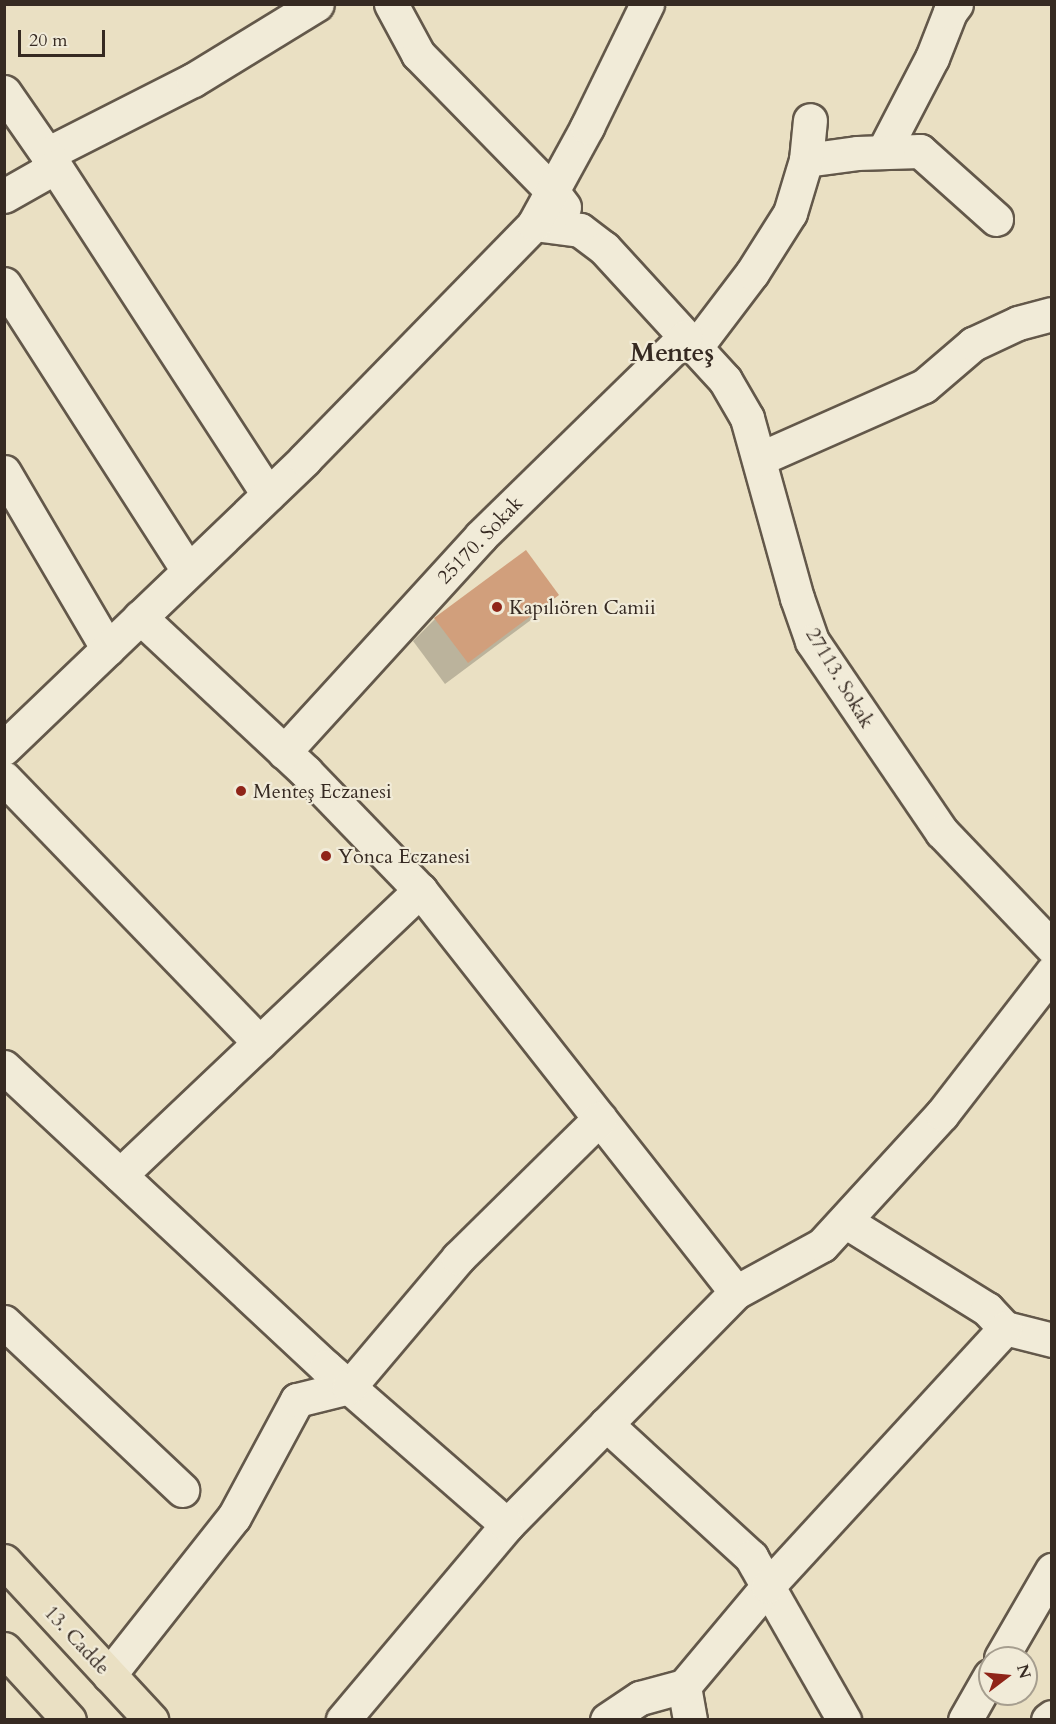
<!DOCTYPE html>
<html>
<head>
<meta charset="utf-8">
<style>
	body { margin:0 }
	#map { position:relative; width:1056px; height:1724px; overflow:hidden; background:#eae0c3; font-family:Cardo,serif }
	div>[style] { position:absolute }
	.shadow>* { inset:0; background:#0003 }
	.building>* { inset:0; background:#d19f7c }
	.roads { filter:drop-shadow(2px 0 #63584a) drop-shadow(-2px 0 #63584a) drop-shadow(0 2px #63584a) drop-shadow(0 -2px #63584a) }
	.minor>* { height:33px; margin:-16.5px; padding:0 16.5px; transform-origin:16.5px; border-radius:16.5px; background:#f1ebd8 }
	.major>* { height:33px; margin:-16.5px; padding:0 16.5px; transform-origin:16.5px; border-radius:16.5px; background:#eae0c3 }
	.dots>* { width:16px; height:16px; translate:-50% -50%; box-sizing:border-box; border:3px solid #f1ebd8; border-radius:50% }
	span { translate:-50% -50%; white-space:nowrap; text-align:center; line-height:1.15; -webkit-text-stroke:4.5px #f1ebd8; paint-order:stroke }
	.street-label { font-size:20px; color:#362a22 }
	.poi-label { font-size:20px; color:#362a22 }
	.left { translate:0 -50%; text-align:left }
	.district-label { font-size:26px; color:#362a22; font-weight:700 }
	.frame { position:absolute; inset:0; border:6px solid #362a22; pointer-events:none }
	.north { position:absolute; left:978px; top:1646px; width:60px; height:60px; box-sizing:border-box; background:#f1ebd8; border:2px solid #a69e8f; border-radius:50%; rotate:74deg; font-size:16px; font-weight:700; line-height:24px; text-align:center; color:#362a22 }
	.north::after { content:''; display:block; margin:auto; width:21px; height:27px; background:#8f2418; clip-path:polygon(50% 0,100% 100%,50% 72%,0 100%) }
	.scale { position:absolute; left:18px; top:30px; width:87px; height:27px; box-sizing:border-box; border:3px solid #362a22; border-top:0; padding-left:8px; font-size:18px; line-height:21px; white-space:nowrap; color:#362a22; -webkit-text-stroke:4px #f1ebd8; paint-order:stroke }
</style>
</head>
<body>
<div id="map">
	<div class="shadow">
		<div style="clip-path:polygon(557px 595px,535px 617px,445px 684px,413px 641px,435px 619px)"></div>
	</div>
	<div class="building">
		<div style="clip-path:polygon(526px 550px,559px 595px,468px 663px,434px 618px)"></div>
	</div>
	<div class="roads">
		<div class="minor">
			<div style="left:391px;top:4px;width:57px;rotate:61.6deg"></div>
			<div style="left:418px;top:54px;width:192px;rotate:45.6deg"></div>
			<div style="left:552px;top:191px;width:20px;rotate:53deg"></div>
			<div style="left:4px;top:92px;width:75px;rotate:55.3deg"></div>
			<div style="left:47px;top:154px;width:164px;rotate:-26.9deg"></div>
			<div style="left:193px;top:80px;width:145px;rotate:-31.5deg"></div>
			<div style="left:883px;top:152px;width:106px;rotate:-62.5deg"></div>
			<div style="left:932px;top:58px;width:49px;rotate:-68.6deg"></div>
			<div style="left:950px;top:12px;width:10px;rotate:-53deg"></div>
			<div style="left:47px;top:154px;width:406px;rotate:57deg"></div>
			<div style="left:806px;top:160px;width:51px;rotate:-7.8deg"></div>
			<div style="left:857px;top:153px;width:63px;rotate:-1.8deg"></div>
			<div style="left:920px;top:151px;width:102px;rotate:41.8deg"></div>
			<div style="left:4px;top:196px;width:59px;rotate:-29.6deg"></div>
			<div style="left:534px;top:224px;width:46px;rotate:7.4deg"></div>
			<div style="left:580px;top:230px;width:30px;rotate:37deg"></div>
			<div style="left:604px;top:248px;width:179px;rotate:47.5deg"></div>
			<div style="left:725px;top:380px;width:44px;rotate:59.9deg"></div>
			<div style="left:747px;top:418px;width:187px;rotate:74.5deg"></div>
			<div style="left:797px;top:598px;width:46px;rotate:70.8deg"></div>
			<div style="left:812px;top:641px;width:231px;rotate:55.8deg"></div>
			<div style="left:942px;top:832px;width:159px;rotate:46.3deg"></div>
			<div style="left:4px;top:284px;width:341px;rotate:57.3deg"></div>
			<div style="left:695px;top:348px;width:94px;rotate:-52.8deg"></div>
			<div style="left:752px;top:273px;width:71px;rotate:-57.7deg"></div>
			<div style="left:790px;top:213px;width:55px;rotate:-73.2deg"></div>
			<div style="left:806px;top:160px;width:40px;rotate:-84.3deg"></div>
			<div style="left:759px;top:459px;width:180px;rotate:-23.9deg"></div>
			<div style="left:924px;top:386px;width:65px;rotate:-40.6deg"></div>
			<div style="left:973px;top:344px;width:50px;rotate:-25deg"></div>
			<div style="left:1018px;top:323px;width:35px;rotate:-15deg"></div>
			<div style="left:4px;top:472px;width:205px;rotate:59.6deg"></div>
			<div style="left:140px;top:617px;width:227px;rotate:43deg"></div>
			<div style="left:306px;top:772px;width:164px;rotate:46deg"></div>
			<div style="left:420px;top:890px;width:511px;rotate:51.83deg"></div>
			<div style="left:736px;top:1292px;width:327px;rotate:134.5deg"></div>
			<div style="left:507px;top:1525px;width:255px;rotate:130.1deg"></div>
			<div style="left:4px;top:748px;width:417px;rotate:-43.8deg"></div>
			<div style="left:305px;top:459px;width:328px;rotate:-45.7deg"></div>
			<div style="left:534px;top:224px;width:111px;rotate:-61.3deg"></div>
			<div style="left:587px;top:127px;width:137px;rotate:-64deg"></div>
			<div style="left:284px;top:752px;width:292px;rotate:-47.6deg"></div>
			<div style="left:481px;top:536px;width:285px;rotate:-44.3deg"></div>
			<div style="left:4px;top:778px;width:368px;rotate:46deg"></div>
			<div style="left:4px;top:1067px;width:440px;rotate:43deg"></div>
			<div style="left:326px;top:1367px;width:240px;rotate:41.1deg"></div>
			<div style="left:120px;top:1175px;width:414px;rotate:-43.5deg"></div>
			<div style="left:845px;top:1221px;width:167px;rotate:31.8deg"></div>
			<div style="left:987px;top:1309px;width:26px;rotate:47deg"></div>
			<div style="left:1005px;top:1328px;width:49px;rotate:14.3deg"></div>
			<div style="left:736px;top:1292px;width:98px;rotate:-28.7deg"></div>
			<div style="left:822px;top:1245px;width:178px;rotate:-47.5deg"></div>
			<div style="left:942px;top:1114px;width:180px;rotate:-52.2deg"></div>
			<div style="left:4px;top:1322px;width:245px;rotate:43.3deg"></div>
			<div style="left:606px;top:1424px;width:197px;rotate:42.5deg"></div>
			<div style="left:751px;top:1557px;width:188px;rotate:60.3deg"></div>
			<div style="left:1001px;top:1658px;width:102px;rotate:-59.9deg"></div>
			<div style="left:109px;top:1675px;width:201px;rotate:-51.7deg"></div>
			<div style="left:234px;top:1517px;width:133px;rotate:-61.7deg"></div>
			<div style="left:297px;top:1400px;width:54px;rotate:-14deg"></div>
			<div style="left:349px;top:1387px;width:169px;rotate:-49.8deg"></div>
			<div style="left:458px;top:1258px;width:199px;rotate:-44.6deg"></div>
			<div style="left:684px;top:1686px;width:35px;rotate:80deg"></div>
			<div style="left:607px;top:1720px;width:40px;rotate:-34deg"></div>
			<div style="left:640px;top:1698px;width:46px;rotate:-15.3deg"></div>
			<div style="left:684px;top:1686px;width:131px;rotate:-50deg"></div>
			<div style="left:768px;top:1586px;width:350px;rotate:-47.4deg"></div>
			<div style="left:965px;top:1720px;width:51px;rotate:-60.4deg"></div>
			<div style="left:1048px;top:1720px;width:5px;rotate:-37deg"></div>
		</div>
		<div class="major">
			<div style="left:4px;top:1561px;width:217px;rotate:47.2deg"></div>
			<div style="left:4px;top:1649px;width:96px;rotate:47.5deg"></div>
		</div>
	</div>
	<div class="dots">
		<div style="left:497px;top:607px;background:#8f2418"></div>
		<div style="left:241px;top:791px;background:#8f2418"></div>
		<div style="left:326px;top:856px;background:#8f2418"></div>
	</div>
	<div class="street-label">
		<span style="left:480px;top:540px;rotate:-46deg">25170. Sokak</span>
		<span style="left:840px;top:678px;rotate:59deg">27113. Sokak</span>
		<span style="left:77px;top:1640px;rotate:47deg">13. Cadde</span>
	</div>
	<div class="poi-label">
		<span class="left" style="left:509px;top:607px">Kapılıören Camii</span>
		<span class="left" style="left:253px;top:791px">Menteş Eczanesi</span>
		<span class="left" style="left:338px;top:856px">Yonca Eczanesi</span>
	</div>
	<div class="district-label">
		<span style="left:672px;top:353px">Menteş</span>
	</div>
	<div class="frame"></div>
	<div class="north">N</div>
	<div class="scale">20 m</div>
</div>
</body>
</html>
